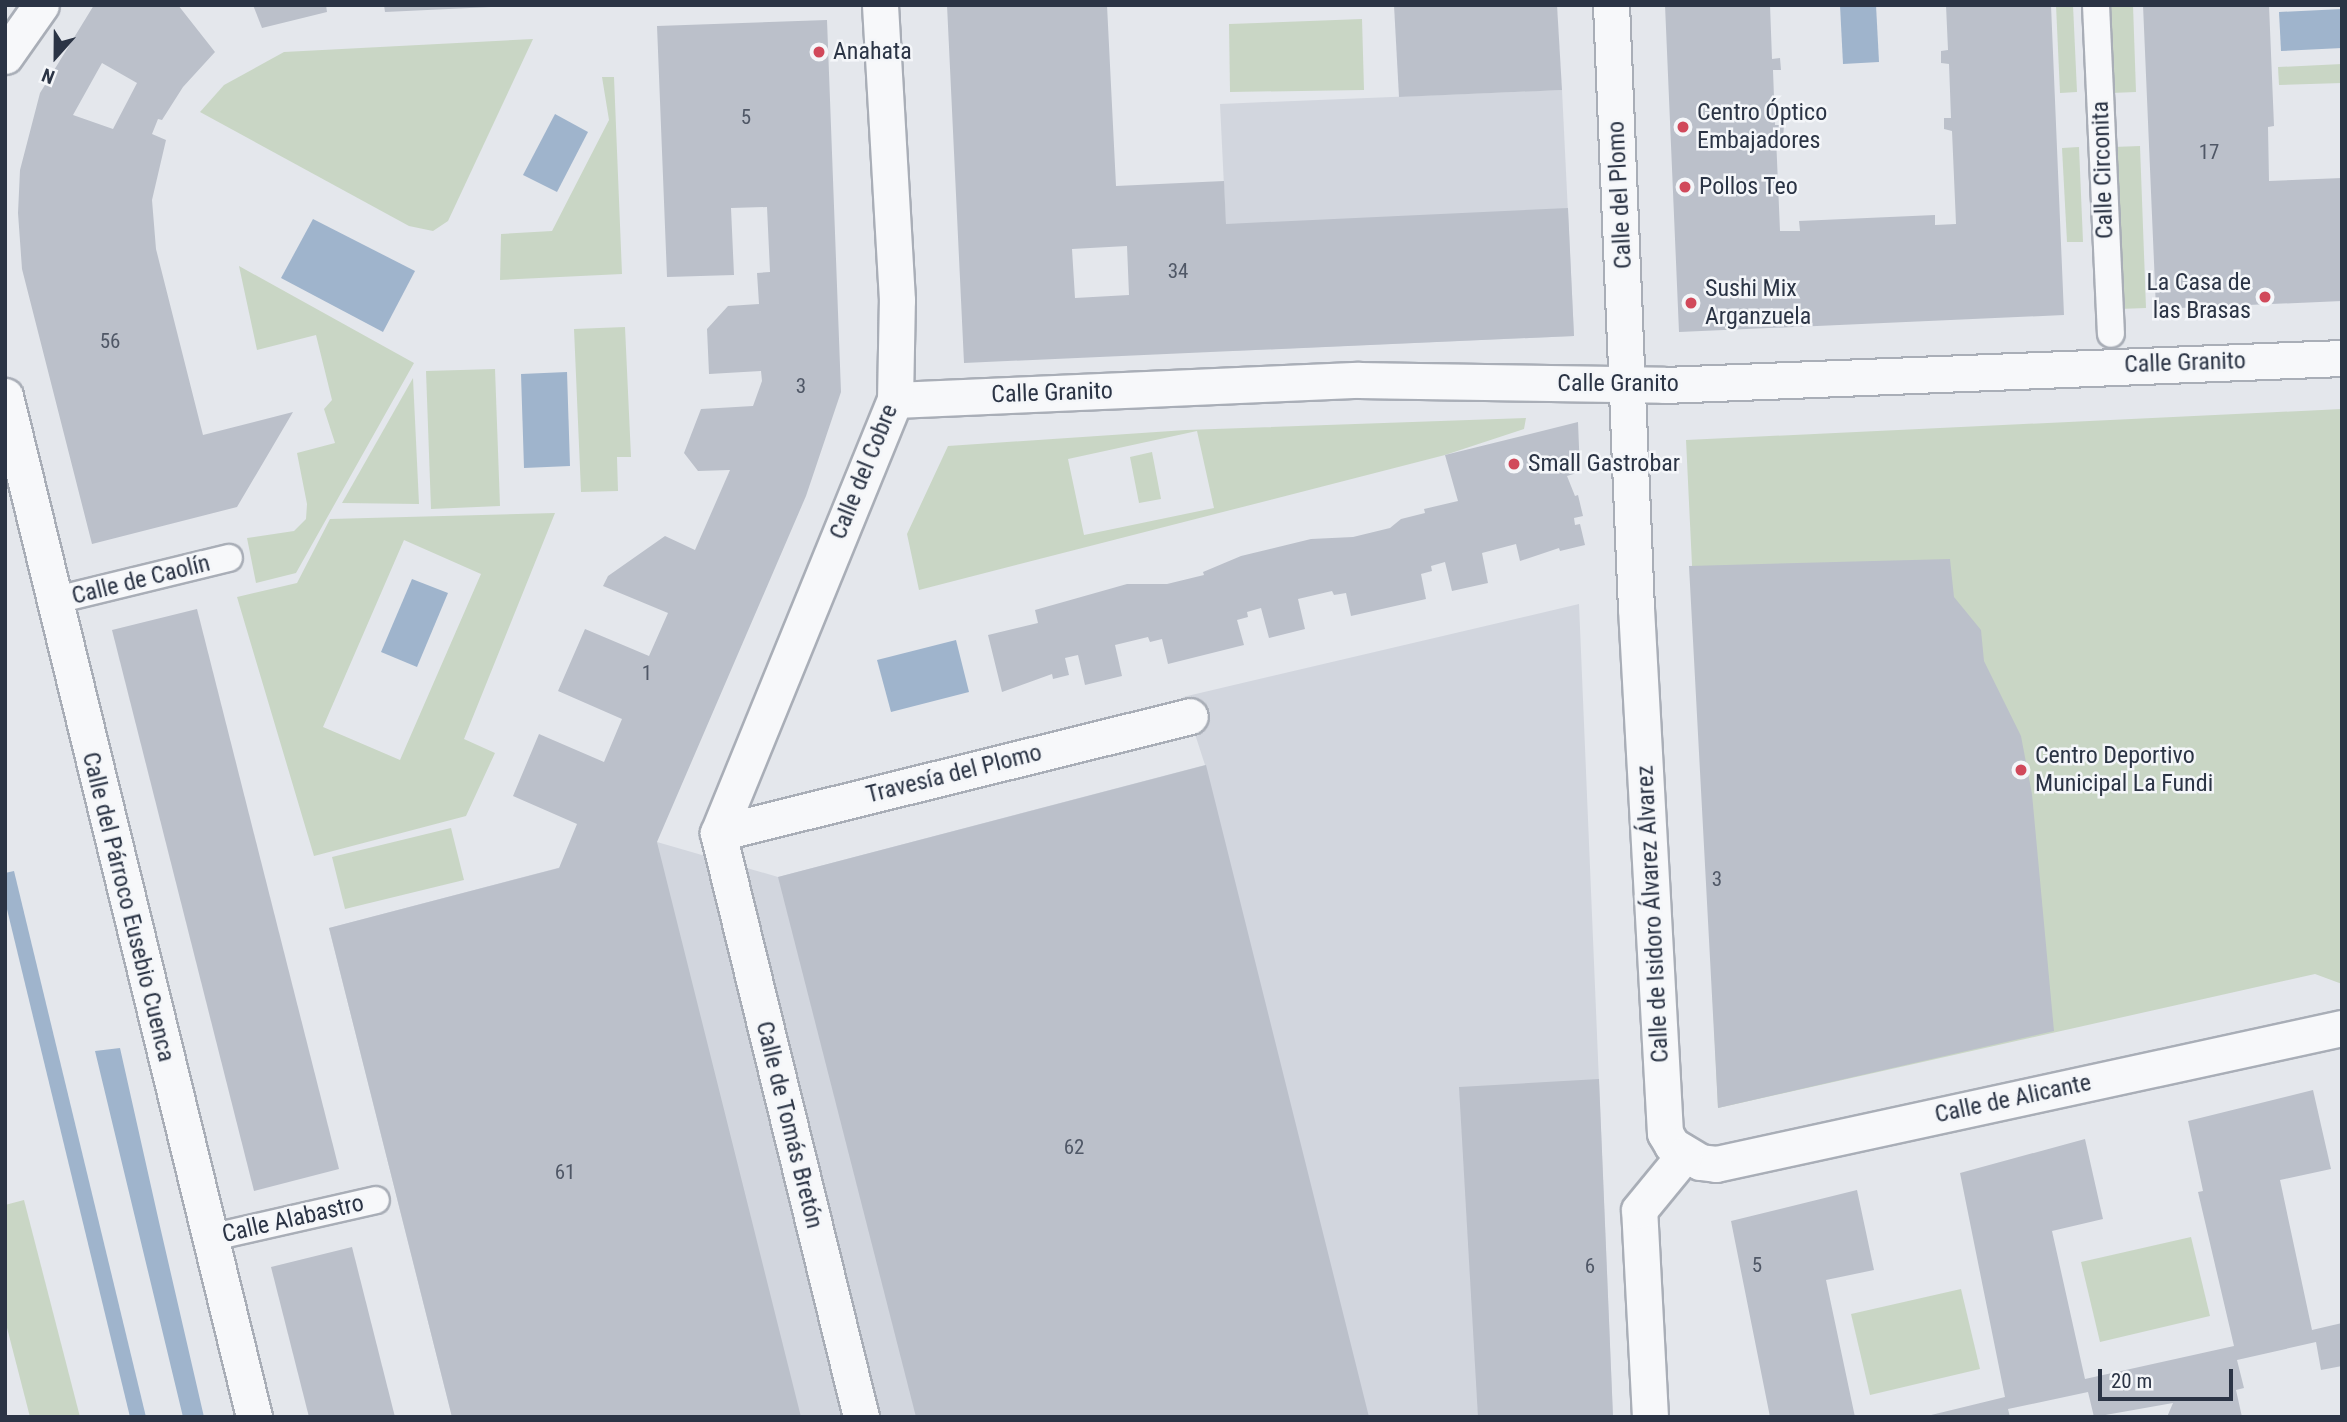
<!DOCTYPE html>
<html>
<head>
<meta charset="utf-8">
<style>
	body { margin:0 }
	#map { position:relative; width:2347px; height:1422px; overflow:hidden; background:#e4e7ec; font-family:"Roboto Condensed",sans-serif }
	div>[style] { position:absolute }
	.built>* { inset:0; background:#d2d6de }
	.green>* { inset:0; background:#c9d6c5 }
	.water>* { inset:0; background:#9fb4cc }
	.building>* { inset:0; background:#bbc0ca }
	.roads { filter:drop-shadow(2px 0 #a9aeb7) drop-shadow(-2px 0 #a9aeb7) drop-shadow(0 2px #a9aeb7) drop-shadow(0 -2px #a9aeb7) }
	.pedestrian>* { height:26px; margin:-13px; padding:0 13px; transform-origin:13px; border-radius:13px; background:#f7f8fa }
	.minor>* { height:35px; margin:-17.5px; padding:0 17.5px; transform-origin:17.5px; border-radius:17.5px; background:#f7f8fa }
	.dots>* { width:19px; height:19px; translate:-50% -50%; box-sizing:border-box; border:4px solid #f4f6f9; border-radius:50% }
	span { translate:-50% -50%; white-space:nowrap; text-align:center; line-height:1.15; -webkit-text-stroke:5px #f4f6f9; paint-order:stroke }
	.number-label { font-size:21px; color:#4f5766 }
	.number-label span { -webkit-text-stroke-width:0 }
	.poi-label { font-size:24px; color:#2b3445 }
	.left { translate:0 -50%; text-align:left }
	.right { translate:-100% -50%; text-align:right }
	.street-label { font-size:24px; color:#2b3445 }
	.frame { position:absolute; inset:0; border:7px solid #2b3445; pointer-events:none }
	.north { position:absolute; left:21px; top:21px; width:70px; height:70px; -webkit-text-stroke:5px #f4f6f9; paint-order:stroke; rotate:201deg; font-size:19px; font-weight:700; line-height:28px; text-align:center; color:#2b3445 }
	.north::after { content:''; display:block; margin:auto; width:24px; height:32px; background:#2b3445; clip-path:polygon(50% 0,100% 100%,50% 72%,0 100%) }
	.scale { position:absolute; left:2098px; top:1369px; width:135px; height:32px; box-sizing:border-box; border:4px solid #2b3445; border-top:0; padding-left:9px; font-size:21px; line-height:24px; white-space:nowrap; color:#2b3445; -webkit-text-stroke:5px #f4f6f9; paint-order:stroke }
</style>
</head>
<body>
<div id="map">
	<div class="built">
		<div style="clip-path:polygon(1562px 90px,1574px 336px,1232px 351px,1220px 104px)"></div>
		<div style="clip-path:polygon(1579px 604px,1613px 1417px,452px 1417px,329px 928px,657px 842px,778px 877px,1205px 765px,1183px 697px)"></div>
	</div>
	<div class="green">
		<div style="clip-path:polygon(2056px 5px,2073px 5px,2077px 92px,2060px 93px)"></div>
		<div style="clip-path:polygon(2108px 5px,2133px 5px,2136px 92px,2111px 93px)"></div>
		<div style="clip-path:polygon(1362px 19px,1364px 90px,1230px 92px,1229px 24px)"></div>
		<div style="clip-path:polygon(533px 39px,448px 221px,433px 231px,409px 226px,200px 112px,224px 85px,284px 52px)"></div>
		<div style="clip-path:polygon(2342px 64px,2342px 83px,2279px 85px,2278px 67px)"></div>
		<div style="clip-path:polygon(602px 77px,614px 77px,622px 274px,500px 280px,501px 234px,552px 231px,609px 120px)"></div>
		<div style="clip-path:polygon(2140px 146px,2146px 308px,2119px 309px,2113px 147px)"></div>
		<div style="clip-path:polygon(2079px 147px,2083px 242px,2067px 242px,2062px 148px)"></div>
		<div style="clip-path:polygon(239px 266px,414px 363px,296px 573px,256px 583px,247px 538px,294px 531px,306px 519px,307px 504px,297px 453px,335px 443px,324px 409px,332px 400px,316px 335px,257px 350px)"></div>
		<div style="clip-path:polygon(625px 327px,631px 457px,617px 457px,618px 491px,581px 492px,574px 329px)"></div>
		<div style="clip-path:polygon(495px 369px,500px 506px,431px 509px,426px 371px)"></div>
		<div style="clip-path:polygon(413px 378px,419px 504px,342px 503px)"></div>
		<div style="clip-path:polygon(2342px 409px,2342px 984px,2315px 974px,1718px 1108px,1686px 440px)"></div>
		<div style="clip-path:polygon(evenodd,1526px 418px,1524px 429px,1445px 455px,919px 590px,907px 534px,948px 446px,1186px 430px,1526px 418px,1197px 431px,1214px 508px,1084px 535px,1068px 459px,1197px 431px)"></div>
		<div style="clip-path:polygon(1152px 452px,1161px 499px,1139px 503px,1130px 457px)"></div>
		<div style="clip-path:polygon(evenodd,555px 513px,464px 739px,495px 753px,466px 816px,314px 856px,237px 597px,297px 583px,330px 519px,555px 513px,404px 540px,481px 574px,400px 760px,323px 727px,404px 540px)"></div>
		<div style="clip-path:polygon(451px 828px,464px 880px,345px 909px,332px 857px)"></div>
		<div style="clip-path:polygon(24px 1200px,80px 1417px,30px 1417px,5px 1320px,5px 1205px)"></div>
		<div style="clip-path:polygon(2191px 1237px,2210px 1316px,2100px 1342px,2081px 1262px)"></div>
		<div style="clip-path:polygon(1961px 1289px,1980px 1369px,1870px 1395px,1851px 1314px)"></div>
	</div>
	<div class="water">
		<div style="clip-path:polygon(1840px 5px,1876px 5px,1879px 62px,1843px 64px)"></div>
		<div style="clip-path:polygon(2342px 9px,2342px 48px,2281px 51px,2279px 12px)"></div>
		<div style="clip-path:polygon(555px 114px,588px 132px,557px 192px,523px 175px)"></div>
		<div style="clip-path:polygon(313px 219px,415px 271px,383px 332px,281px 278px)"></div>
		<div style="clip-path:polygon(567px 372px,570px 466px,524px 468px,521px 374px)"></div>
		<div style="clip-path:polygon(412px 579px,448px 593px,417px 667px,381px 652px)"></div>
		<div style="clip-path:polygon(956px 640px,969px 692px,891px 712px,877px 660px)"></div>
		<div style="clip-path:polygon(14px 871px,146px 1417px,130px 1417px,5px 901px,5px 873px)"></div>
		<div style="clip-path:polygon(120px 1048px,159px 1222px,204px 1417px,183px 1417px,95px 1051px)"></div>
	</div>
	<div class="building">
		<div style="clip-path:polygon(evenodd,94px 5px,178px 5px,215px 52px,183px 87px,162px 120px,158px 119px,152px 134px,166px 140px,152px 200px,156px 249px,203px 435px,293px 412px,237px 507px,92px 544px,22px 269px,18px 213px,20px 170px,40px 93px,94px 5px,102px 63px,137px 83px,113px 129px,73px 115px,102px 63px)"></div>
		<div style="clip-path:polygon(253px 5px,326px 5px,327px 12px,262px 28px)"></div>
		<div style="clip-path:polygon(384px 5px,491px 5px,491px 7px,385px 12px)"></div>
		<div style="clip-path:polygon(evenodd,947px 5px,1107px 5px,1116px 186px,1224px 181px,1226px 224px,1568px 208px,1574px 336px,964px 363px,947px 5px,1127px 246px,1129px 295px,1075px 298px,1072px 249px,1127px 246px)"></div>
		<div style="clip-path:polygon(1394px 5px,1557px 5px,1562px 90px,1399px 97px)"></div>
		<div style="clip-path:polygon(1665px 5px,1770px 5px,1772px 59px,1780px 58px,1781px 70px,1773px 70px,1775px 125px,1784px 125px,1783px 138px,1776px 137px,1780px 231px,1800px 231px,1799px 221px,1935px 215px,1935px 225px,1956px 224px,1952px 131px,1944px 129px,1944px 118px,1951px 118px,1949px 64px,1941px 63px,1941px 51px,1948px 50px,1946px 5px,2051px 5px,2064px 315px,1679px 332px)"></div>
		<div style="clip-path:polygon(2143px 5px,2269px 5px,2274px 126px,2268px 127px,2269px 181px,2342px 178px,2342px 301px,2156px 309px)"></div>
		<div style="clip-path:polygon(827px 20px,841px 392px,806px 496px,657px 842px,801px 1417px,452px 1417px,329px 928px,559px 868px,577px 824px,513px 796px,539px 734px,604px 762px,622px 719px,558px 691px,585px 629px,649px 656px,668px 613px,603px 586px,608px 576px,665px 536px,695px 550px,730px 470px,698px 471px,684px 453px,701px 409px,753px 406px,762px 381px,761px 371px,709px 374px,707px 329px,728px 306px,759px 304px,757px 273px,770px 272px,767px 207px,731px 208px,734px 275px,667px 277px,657px 26px)"></div>
		<div style="clip-path:polygon(1578px 422px,1580px 472px,1567px 476px,1575px 496px,1578px 495px,1583px 516px,1574px 518px,1575px 525px,1580px 524px,1585px 545px,1560px 551px,1559px 548px,1520px 561px,1516px 544px,1482px 553px,1488px 583px,1452px 591px,1445px 562px,1431px 566px,1432px 571px,1421px 574px,1426px 599px,1351px 616px,1346px 593px,1334px 595px,1332px 591px,1298px 599px,1305px 629px,1269px 638px,1261px 608px,1247px 612px,1248px 617px,1237px 620px,1244px 645px,1168px 664px,1162px 639px,1150px 642px,1148px 637px,1115px 645px,1122px 676px,1085px 685px,1078px 655px,1065px 658px,1069px 675px,1053px 679px,1052px 674px,1002px 692px,988px 635px,1038px 623px,1035px 610px,1127px 584px,1167px 584px,1204px 575px,1203px 572px,1241px 556px,1311px 539px,1353px 537px,1390px 528px,1401px 519px,1425px 513px,1424px 509px,1458px 501px,1445px 455px)"></div>
		<div style="clip-path:polygon(1950px 559px,1954px 597px,1981px 630px,1984px 661px,2021px 736px,2032px 794px,2054px 1031px,1718px 1108px,1689px 566px)"></div>
		<div style="clip-path:polygon(197px 609px,339px 1169px,254px 1191px,112px 630px)"></div>
		<div style="clip-path:polygon(1206px 765px,1369px 1417px,916px 1417px,778px 877px)"></div>
		<div style="clip-path:polygon(1599px 1079px,1613px 1417px,1478px 1417px,1459px 1087px)"></div>
		<div style="clip-path:polygon(2313px 1090px,2331px 1169px,2280px 1180px,2312px 1330px,2342px 1323px,2342px 1366px,2321px 1370px,2316px 1342px,2237px 1360px,2244px 1388px,2236px 1390px,2242px 1417px,2167px 1417px,2173px 1403px,2094px 1417px,2088px 1392px,2008px 1409px,2010px 1417px,1923px 1417px,2005px 1397px,1960px 1173px,2085px 1139px,2103px 1219px,2052px 1231px,2085px 1379px,2234px 1346px,2198px 1192px,2203px 1191px,2188px 1121px)"></div>
		<div style="clip-path:polygon(1857px 1190px,1874px 1270px,1826px 1280px,1855px 1417px,1770px 1417px,1731px 1221px)"></div>
		<div style="clip-path:polygon(352px 1247px,395px 1417px,309px 1417px,271px 1267px)"></div>
	</div>
	<div class="roads">
		<div class="pedestrian">
			<div style="left:2096px;top:5px;width:329px;rotate:87.4deg"></div>
			<div style="left:52px;top:601px;width:182px;rotate:-13.7deg"></div>
			<div style="left:209px;top:1238px;width:171px;rotate:-12.8deg"></div>
		</div>
		<div class="minor">
			<div style="left:1611px;top:5px;width:604px;rotate:87.63deg"></div>
			<div style="left:1636px;top:608px;width:526px;rotate:86.84deg"></div>
			<div style="left:1665px;top:1133px;width:14px;rotate:60deg"></div>
			<div style="left:1672px;top:1145px;width:33px;rotate:31deg"></div>
			<div style="left:1700px;top:1162px;width:16px;rotate:7deg"></div>
			<div style="left:1716px;top:1164px;width:641px;rotate:-12.26deg"></div>
			<div style="left:5px;top:56px;width:62px;rotate:-54.8deg"></div>
			<div style="left:5px;top:396px;width:1051px;rotate:76.29deg"></div>
			<div style="left:895px;top:400px;width:464px;rotate:-2.5deg"></div>
			<div style="left:1359px;top:380px;width:305px;rotate:0.9deg"></div>
			<div style="left:1664px;top:385px;width:679px;rotate:-2.28deg"></div>
			<div style="left:718px;top:833px;width:468px;rotate:-67.8deg"></div>
			<div style="left:895px;top:400px;width:100px;rotate:-88.9deg"></div>
			<div style="left:897px;top:300px;width:295px;rotate:-93.3deg"></div>
			<div style="left:718px;top:833px;width:601px;rotate:76.24deg"></div>
			<div style="left:718px;top:833px;width:486px;rotate:-13.9deg"></div>
			<div style="left:1650px;top:1417px;width:207px;rotate:-93deg"></div>
			<div style="left:1639px;top:1210px;width:72px;rotate:-50.6deg"></div>
		</div>
	</div>
	<div class="dots">
		<div style="left:819px;top:52px;background:#d1495b"></div>
		<div style="left:1683px;top:127px;background:#d1495b"></div>
		<div style="left:1685px;top:187px;background:#d1495b"></div>
		<div style="left:2265px;top:297px;background:#d1495b"></div>
		<div style="left:1691px;top:303px;background:#d1495b"></div>
		<div style="left:1514px;top:464px;background:#d1495b"></div>
		<div style="left:2021px;top:770px;background:#d1495b"></div>
	</div>
	<div class="number-label">
		<span style="left:746px;top:117px">5</span>
		<span style="left:2209px;top:152px">17</span>
		<span style="left:1178px;top:271px">34</span>
		<span style="left:110px;top:341px">56</span>
		<span style="left:801px;top:386px">3</span>
		<span style="left:647px;top:673px">1</span>
		<span style="left:1717px;top:879px">3</span>
		<span style="left:1074px;top:1147px">62</span>
		<span style="left:565px;top:1172px">61</span>
		<span style="left:1757px;top:1265px">5</span>
		<span style="left:1590px;top:1266px">6</span>
	</div>
	<div class="poi-label">
		<span class="left" style="left:833px;top:52px">Anahata</span>
		<span class="left" style="left:1697px;top:127px">Centro Óptico<br>Embajadores</span>
		<span class="left" style="left:1699px;top:187px">Pollos Teo</span>
		<span class="right" style="left:2251px;top:297px">La Casa de<br>las Brasas</span>
		<span class="left" style="left:1705px;top:303px">Sushi Mix<br>Arganzuela</span>
		<span class="left" style="left:1528px;top:464px">Small Gastrobar</span>
		<span class="left" style="left:2035px;top:770px">Centro Deportivo<br>Municipal La Fundi</span>
	</div>
	<div class="street-label">
		<span style="left:2103px;top:170px;rotate:-92deg">Calle Circonita</span>
		<span style="left:1620px;top:195px;rotate:-93deg">Calle del Plomo</span>
		<span style="left:2185px;top:363px;rotate:-2deg">Calle Granito</span>
		<span style="left:1618px;top:384px">Calle Granito</span>
		<span style="left:1052px;top:393px;rotate:-2deg">Calle Granito</span>
		<span style="left:864px;top:472px;rotate:-68deg">Calle del Cobre</span>
		<span style="left:141px;top:580px;rotate:-14deg">Calle de Caolín</span>
		<span style="left:954px;top:774px;rotate:-14deg">Travesía del Plomo</span>
		<span style="left:128px;top:907px;rotate:76deg">Calle del Párroco Eusebio Cuenca</span>
		<span style="left:1653px;top:914px;rotate:-93deg">Calle de Isidoro Álvarez Álvarez</span>
		<span style="left:2013px;top:1099px;rotate:-12deg">Calle de Alicante</span>
		<span style="left:789px;top:1125px;rotate:76deg">Calle de Tomás Bretón</span>
		<span style="left:293px;top:1219px;rotate:-13deg">Calle Alabastro</span>
	</div>
	<div class="frame"></div>
	<div class="north">N</div>
	<div class="scale">20 m</div>
</div>
</body>
</html>
